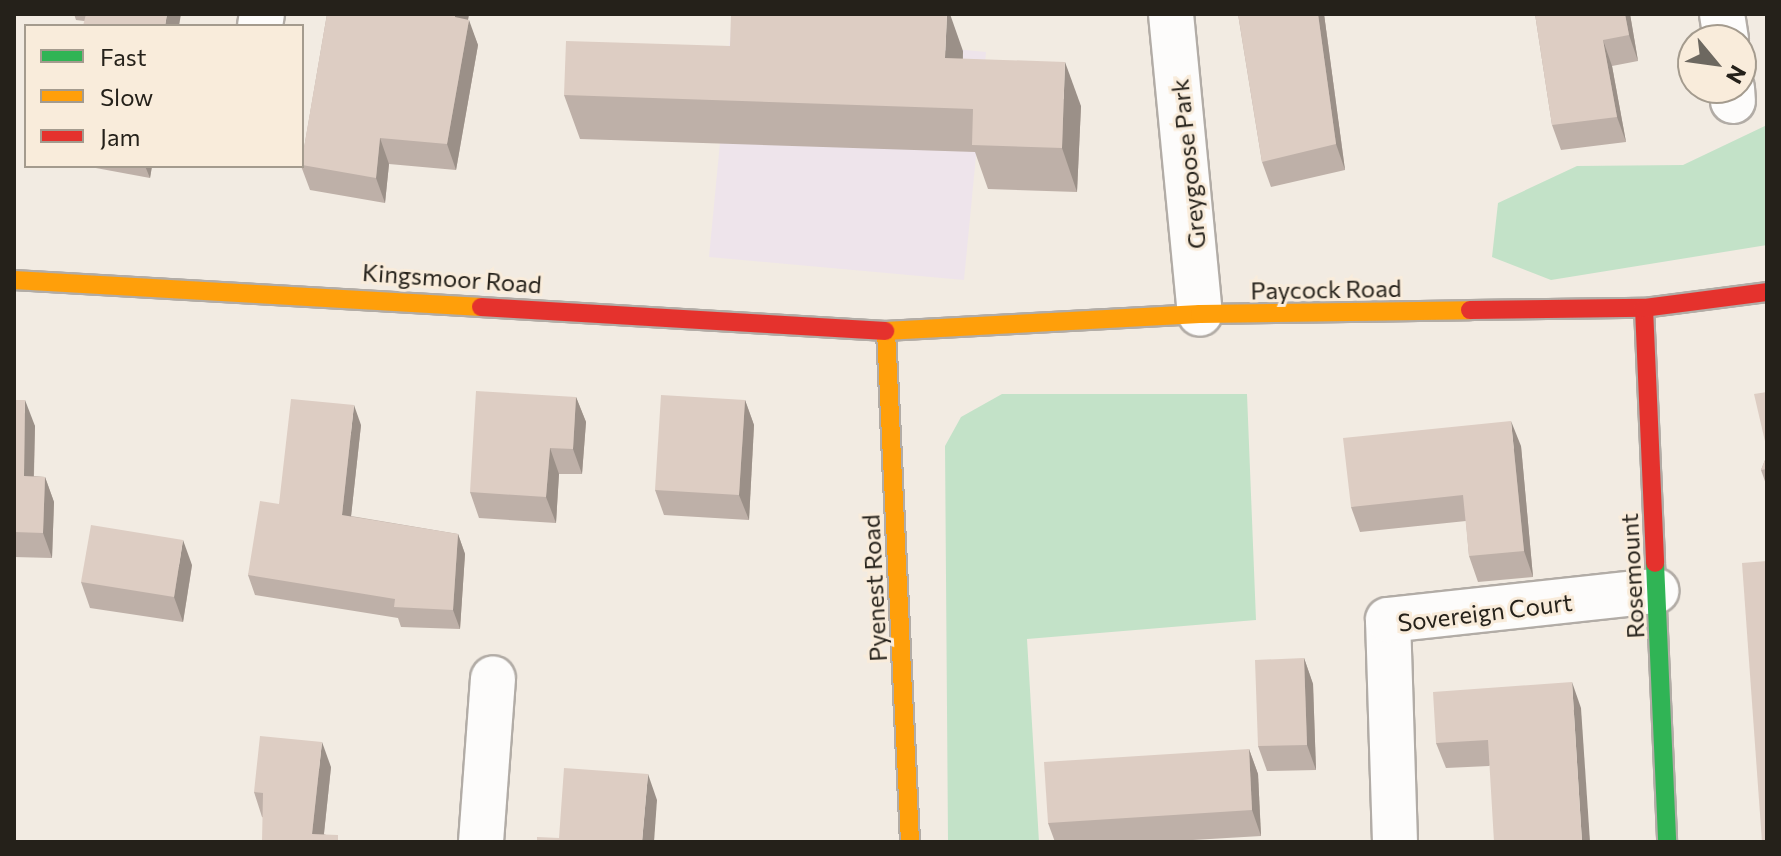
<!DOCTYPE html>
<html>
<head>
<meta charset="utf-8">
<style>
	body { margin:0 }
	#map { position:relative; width:1781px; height:856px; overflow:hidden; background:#f2ebe2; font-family:Commissioner,sans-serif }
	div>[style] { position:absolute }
	.commercial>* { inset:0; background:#eee4eb }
	.green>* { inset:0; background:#c3e2c8 }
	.roads { filter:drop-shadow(2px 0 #b2aca6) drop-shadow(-2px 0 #b2aca6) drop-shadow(0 2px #b2aca6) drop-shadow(0 -2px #b2aca6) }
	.street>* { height:44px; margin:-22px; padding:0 22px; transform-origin:22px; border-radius:22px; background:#fdfcfb }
	.fast>* { height:18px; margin:-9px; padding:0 9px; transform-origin:9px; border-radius:9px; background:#30b455 }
	.slow>* { height:18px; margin:-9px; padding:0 9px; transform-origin:9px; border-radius:9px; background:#ff9f0a }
	.jam>* { height:18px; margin:-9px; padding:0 9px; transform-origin:9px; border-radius:9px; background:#e5322d }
	.wall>* { inset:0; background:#beb0a8 }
	.shaded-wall>* { inset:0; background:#9b9088 }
	.building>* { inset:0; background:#ddcdc3 }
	span { translate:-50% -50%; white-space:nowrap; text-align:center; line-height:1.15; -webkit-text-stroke:6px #f9ecdb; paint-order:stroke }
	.street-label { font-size:24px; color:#25211a }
	.frame { position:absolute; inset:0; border:16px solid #25211a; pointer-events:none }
	.legend { position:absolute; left:24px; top:24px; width:280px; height:144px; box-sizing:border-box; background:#f9ecdb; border:2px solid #a49b8e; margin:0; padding:10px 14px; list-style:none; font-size:24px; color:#25211a }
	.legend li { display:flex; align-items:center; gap:16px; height:40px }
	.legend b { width:40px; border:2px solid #a49b8e }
	.north { position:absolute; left:1677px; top:24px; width:80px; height:80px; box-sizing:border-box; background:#f9ecdb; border:2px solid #a49b8e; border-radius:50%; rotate:119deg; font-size:22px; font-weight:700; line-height:32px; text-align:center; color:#25211a }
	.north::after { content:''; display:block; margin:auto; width:28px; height:36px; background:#6d6860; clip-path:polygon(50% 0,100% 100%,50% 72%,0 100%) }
</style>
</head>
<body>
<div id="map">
	<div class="commercial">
		<div style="clip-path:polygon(731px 28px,986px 52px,964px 280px,709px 257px)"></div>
	</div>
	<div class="green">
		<div style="clip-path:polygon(1767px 125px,1767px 245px,1551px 280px,1492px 257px,1498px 203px,1577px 166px,1683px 165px)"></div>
		<div style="clip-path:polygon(1002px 394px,1247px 394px,1256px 620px,1027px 639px,1039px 842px,948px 842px,945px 446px,961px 417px)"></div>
	</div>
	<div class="roads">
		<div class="street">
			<div style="left:1171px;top:14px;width:301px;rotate:84.5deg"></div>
			<div style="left:1722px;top:14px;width:26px;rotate:81deg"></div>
			<div style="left:260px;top:26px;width:12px;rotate:-81deg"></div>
			<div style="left:1732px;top:88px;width:13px;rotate:86deg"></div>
			<div style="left:481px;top:842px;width:164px;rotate:-85.8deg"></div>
			<div style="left:1395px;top:842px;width:222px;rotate:-91.8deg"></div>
			<div style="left:1388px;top:620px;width:270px;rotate:-6.2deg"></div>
		</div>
		<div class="fast">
			<div style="left:1655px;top:563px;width:279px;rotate:87.5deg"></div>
		</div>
		<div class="slow">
			<div style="left:14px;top:280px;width:468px;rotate:3.3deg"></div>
			<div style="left:885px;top:331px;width:315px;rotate:-3.1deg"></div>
			<div style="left:1200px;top:314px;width:270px;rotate:-0.8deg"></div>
			<div style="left:886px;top:331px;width:512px;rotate:87.31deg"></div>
		</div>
		<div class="jam">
			<div style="left:481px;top:307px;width:405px;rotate:3.4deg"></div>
			<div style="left:1644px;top:308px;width:255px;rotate:87.5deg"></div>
			<div style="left:1470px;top:310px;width:174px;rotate:-0.7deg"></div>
			<div style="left:1644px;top:308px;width:124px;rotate:-7.4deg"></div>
		</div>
	</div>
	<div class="wall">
		<div style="clip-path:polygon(74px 14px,181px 14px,84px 21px,76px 20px)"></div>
		<div style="clip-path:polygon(327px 14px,469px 14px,468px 20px,478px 45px,456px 170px,389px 164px,385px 203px,310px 190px,301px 166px)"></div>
		<div style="clip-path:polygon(1238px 14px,1324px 14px,1345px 170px,1271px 187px,1262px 162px)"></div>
		<div style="clip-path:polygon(1535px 14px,1630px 14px,1638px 61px,1612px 66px,1626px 142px,1561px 150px,1552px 125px)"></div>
		<div style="clip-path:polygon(730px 46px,963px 51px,963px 59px,1081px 106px,1077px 192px,988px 189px,975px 152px,580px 139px,564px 95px)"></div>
		<div style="clip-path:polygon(85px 166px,152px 166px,150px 178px)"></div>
		<div style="clip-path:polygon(576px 397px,586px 422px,582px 474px,559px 474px,556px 523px,479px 518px,470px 492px)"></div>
		<div style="clip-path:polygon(14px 400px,35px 426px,34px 476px,45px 477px,54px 502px,52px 558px,14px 557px)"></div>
		<div style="clip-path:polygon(745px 400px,754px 425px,749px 520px,664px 515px,655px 490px)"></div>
		<div style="clip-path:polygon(361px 425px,351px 516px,458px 534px,465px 554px,460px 629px,401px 627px,398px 618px,255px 595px,248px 575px,279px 504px)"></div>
		<div style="clip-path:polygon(1521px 446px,1533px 577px,1478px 582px,1469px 556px,1466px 521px,1360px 532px,1351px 507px)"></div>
		<div style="clip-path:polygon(1767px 455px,1767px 487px,1761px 470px)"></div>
		<div style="clip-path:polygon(192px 565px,183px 622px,90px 608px,81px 582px)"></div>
		<div style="clip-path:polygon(1304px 658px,1313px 684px,1316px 770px,1267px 771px,1258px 746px)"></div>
		<div style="clip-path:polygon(1581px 708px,1489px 766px,1446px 768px,1436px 743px)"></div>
		<div style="clip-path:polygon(1249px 749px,1258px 774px,1261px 836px,1159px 842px,1055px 842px,1048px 823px)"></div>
		<div style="clip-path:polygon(331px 767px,324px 834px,341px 842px,262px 817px,254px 792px)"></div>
	</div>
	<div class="shaded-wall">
		<div style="clip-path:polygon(167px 14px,181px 14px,179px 26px,165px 26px)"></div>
		<div style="clip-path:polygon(455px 14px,469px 14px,464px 42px,455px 17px)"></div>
		<div style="clip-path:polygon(947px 14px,950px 14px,963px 51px,961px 102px,945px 58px)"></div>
		<div style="clip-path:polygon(1318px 14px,1324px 14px,1345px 170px,1336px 144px)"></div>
		<div style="clip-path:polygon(1625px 14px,1630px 14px,1638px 61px,1629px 35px)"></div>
		<div style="clip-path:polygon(469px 20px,478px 45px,456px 170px,447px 144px)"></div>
		<div style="clip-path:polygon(1603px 40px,1612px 66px,1626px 142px,1617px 117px)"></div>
		<div style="clip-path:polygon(1065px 62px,1081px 106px,1077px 192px,1062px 148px)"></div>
		<div style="clip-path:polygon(380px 138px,389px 164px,385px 203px,376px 178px)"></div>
		<div style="clip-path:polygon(145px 166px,152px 166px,150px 178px)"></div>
		<div style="clip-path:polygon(576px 397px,586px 422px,582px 474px,573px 449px)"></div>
		<div style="clip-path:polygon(25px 400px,35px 426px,33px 501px,24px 476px)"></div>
		<div style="clip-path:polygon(745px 400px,754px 425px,749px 520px,739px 495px)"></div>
		<div style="clip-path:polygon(354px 405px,361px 425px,349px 535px,342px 515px)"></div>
		<div style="clip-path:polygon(1511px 421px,1521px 446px,1533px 577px,1524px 551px)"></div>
		<div style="clip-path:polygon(550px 448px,559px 474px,556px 523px,546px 497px)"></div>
		<div style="clip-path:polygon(45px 477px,54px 502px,52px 558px,43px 533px)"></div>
		<div style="clip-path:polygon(458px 534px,465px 554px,460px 629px,453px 610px)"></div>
		<div style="clip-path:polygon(183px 540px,192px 565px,183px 622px,174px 597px)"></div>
		<div style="clip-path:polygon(1304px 658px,1313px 684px,1316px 770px,1307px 745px)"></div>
		<div style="clip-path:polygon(1572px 682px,1581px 708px,1590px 842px,1582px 842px)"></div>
		<div style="clip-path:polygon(322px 742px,331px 767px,323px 842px,312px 834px)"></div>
		<div style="clip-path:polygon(1249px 749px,1258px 774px,1261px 836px,1252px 810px)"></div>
		<div style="clip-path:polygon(648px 774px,657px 800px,654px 842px,642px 842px)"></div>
	</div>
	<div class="building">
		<div style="clip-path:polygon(86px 14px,167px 14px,165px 26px,83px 26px)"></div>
		<div style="clip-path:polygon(327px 14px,455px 14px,455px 17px,469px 20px,447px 144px,380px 138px,376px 178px,302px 165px,302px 159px)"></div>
		<div style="clip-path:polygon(731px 14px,947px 14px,945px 58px,1065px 62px,1062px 148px,972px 145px,973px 109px,564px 95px,566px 41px,730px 46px)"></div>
		<div style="clip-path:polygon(1238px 14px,1318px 14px,1336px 144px,1262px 162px)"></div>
		<div style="clip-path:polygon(1535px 14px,1625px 14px,1629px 35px,1603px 40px,1617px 117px,1552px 125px)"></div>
		<div style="clip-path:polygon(476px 391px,576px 397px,573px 449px,550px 448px,546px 497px,470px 492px)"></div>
		<div style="clip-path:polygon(1767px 392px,1767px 450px,1754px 394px)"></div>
		<div style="clip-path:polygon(661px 395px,745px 400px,739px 495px,655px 490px)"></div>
		<div style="clip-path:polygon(291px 399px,354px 405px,342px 515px,458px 534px,453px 610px,394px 607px,395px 599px,248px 575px,260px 501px,279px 504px)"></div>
		<div style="clip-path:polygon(14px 400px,25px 400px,24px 476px,45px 477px,43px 533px,14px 532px)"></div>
		<div style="clip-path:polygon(1511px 421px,1524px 551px,1469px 556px,1463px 495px,1351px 507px,1343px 438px)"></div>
		<div style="clip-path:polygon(1767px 455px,1767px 469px,1761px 470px)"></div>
		<div style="clip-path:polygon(91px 525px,183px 540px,174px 597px,81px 582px)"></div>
		<div style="clip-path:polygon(1767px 561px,1767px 842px,1762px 842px,1742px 563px)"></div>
		<div style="clip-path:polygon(1304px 658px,1307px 745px,1258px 746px,1255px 660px)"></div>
		<div style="clip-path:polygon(1572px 682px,1582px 842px,1494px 842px,1488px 740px,1436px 743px,1433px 692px)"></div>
		<div style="clip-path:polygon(260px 736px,322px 742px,312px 834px,338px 835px,338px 842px,262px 842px,263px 793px,254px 792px)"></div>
		<div style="clip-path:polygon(1249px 749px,1252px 810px,1048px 823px,1044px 762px)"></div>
		<div style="clip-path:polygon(564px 768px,648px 774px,642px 842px,537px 842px,537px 837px,559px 838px)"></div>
	</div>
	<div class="street-label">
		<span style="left:1188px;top:164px;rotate:-96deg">Greygoose Park</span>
		<span style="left:452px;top:278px;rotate:4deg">Kingsmoor Road</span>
		<span style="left:1326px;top:289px;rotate:-1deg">Paycock Road</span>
		<span style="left:1632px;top:576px;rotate:-93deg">Rosemount</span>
		<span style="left:874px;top:588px;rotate:-93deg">Pyenest Road</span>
		<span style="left:1485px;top:612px;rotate:-7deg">Sovereign Court</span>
	</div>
	<div class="frame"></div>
	<ul class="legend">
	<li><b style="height:10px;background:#30b455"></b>Fast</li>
	<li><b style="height:10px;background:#ff9f0a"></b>Slow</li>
	<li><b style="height:10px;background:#e5322d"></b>Jam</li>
	</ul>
	<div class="north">N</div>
</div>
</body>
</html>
